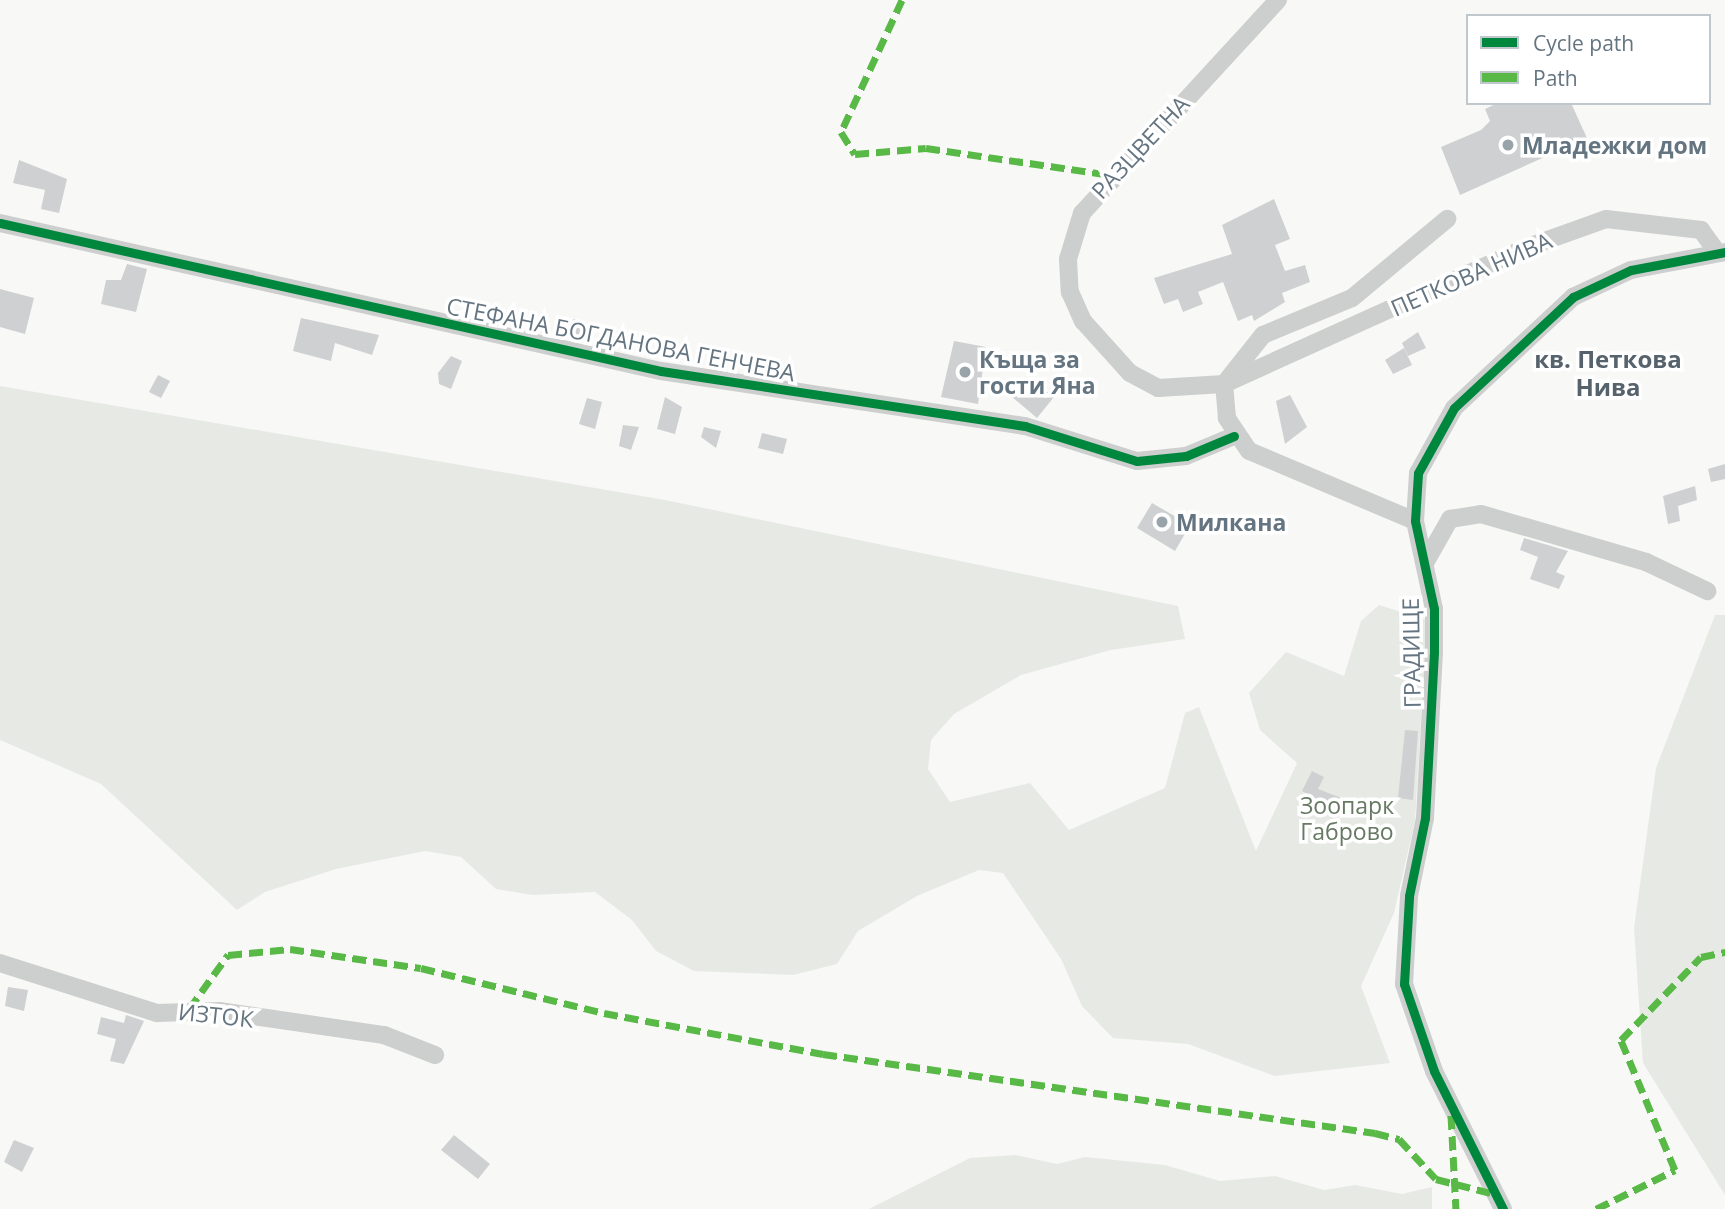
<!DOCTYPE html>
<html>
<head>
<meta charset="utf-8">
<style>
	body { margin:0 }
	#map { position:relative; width:1725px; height:1209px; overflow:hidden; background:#f8f8f7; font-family:"Open Sans",sans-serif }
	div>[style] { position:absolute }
	.green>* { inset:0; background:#e7eae4 }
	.building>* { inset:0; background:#cfd0d1 }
	.minor>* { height:18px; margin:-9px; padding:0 9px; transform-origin:9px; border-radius:9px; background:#cdcece }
	.quiet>* { height:7px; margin-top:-3.5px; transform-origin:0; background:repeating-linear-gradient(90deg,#58b947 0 14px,transparent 0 21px) }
	.cycleway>* { height:9px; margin:-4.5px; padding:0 4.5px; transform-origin:4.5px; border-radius:4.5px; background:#00873e }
	.dots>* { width:19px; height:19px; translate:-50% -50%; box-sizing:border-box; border:4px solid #fff; border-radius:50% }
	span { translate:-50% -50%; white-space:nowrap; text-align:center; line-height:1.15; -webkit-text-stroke:7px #fff; paint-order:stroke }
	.poi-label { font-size:23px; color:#647581; font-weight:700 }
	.left { translate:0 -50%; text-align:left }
	.street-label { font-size:23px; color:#647581 }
	.park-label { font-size:23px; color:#677963 }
	.neighbourhood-label { font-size:24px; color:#56636c; font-weight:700 }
	.legend { position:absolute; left:1466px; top:14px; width:245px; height:91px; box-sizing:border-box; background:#fff; border:2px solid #c1c8cd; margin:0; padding:9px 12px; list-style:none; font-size:21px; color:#647581 }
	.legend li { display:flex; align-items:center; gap:14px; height:35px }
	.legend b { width:35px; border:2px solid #c1c8cd }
</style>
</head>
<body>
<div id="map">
	<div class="green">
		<div style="clip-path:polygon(0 386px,665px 500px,1178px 606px,1185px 639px,1111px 650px,1021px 675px,954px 714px,931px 740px,928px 769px,950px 802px,1030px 783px,1069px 830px,1165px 788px,1185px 713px,1199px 707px,1256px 851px,1297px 763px,1260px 730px,1249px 693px,1286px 652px,1344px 676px,1361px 621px,1379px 605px,1427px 620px,1415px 821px,1394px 913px,1361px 986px,1390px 1063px,1275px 1076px,1188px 1044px,1113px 1038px,1082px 1006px,1061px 959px,1003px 873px,979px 870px,917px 896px,858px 931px,837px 964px,793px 975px,694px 971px,656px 951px,632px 920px,595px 892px,532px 895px,496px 889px,461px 857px,425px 851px,336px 869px,265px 892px,237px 910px,101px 784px,0 740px)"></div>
		<div style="clip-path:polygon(1715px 615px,1725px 615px,1725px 1195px,1643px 1063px,1634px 928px,1656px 768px)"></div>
		<div style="clip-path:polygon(1016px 1155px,1057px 1164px,1085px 1157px,1165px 1165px,1220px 1181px,1275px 1176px,1324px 1190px,1355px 1185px,1402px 1194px,1432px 1187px,1432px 1209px,869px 1209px,970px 1158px)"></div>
	</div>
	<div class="building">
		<div style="clip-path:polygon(1498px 103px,1571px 103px,1587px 138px,1460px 195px,1441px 147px,1481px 130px,1490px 121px,1485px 109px)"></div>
		<div style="clip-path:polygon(19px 160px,67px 179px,59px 213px,41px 209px,45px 190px,13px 183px)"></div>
		<div style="clip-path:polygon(1274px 199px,1290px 239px,1275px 245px,1285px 271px,1305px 265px,1310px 282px,1282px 293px,1285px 302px,1254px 321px,1252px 315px,1238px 321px,1223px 282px,1198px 292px,1203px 304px,1183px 312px,1178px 299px,1164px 304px,1154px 278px,1232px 254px,1222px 225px)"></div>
		<div style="clip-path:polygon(127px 264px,147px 269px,136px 312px,101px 304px,106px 280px,121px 280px)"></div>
		<div style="clip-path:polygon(0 289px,34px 298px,25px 334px,0 327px)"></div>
		<div style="clip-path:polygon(301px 318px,379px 335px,372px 355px,335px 343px,331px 361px,293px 351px)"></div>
		<div style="clip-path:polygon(573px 319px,592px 324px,587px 341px,568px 336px)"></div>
		<div style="clip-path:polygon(1418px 332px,1426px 348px,1408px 356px,1402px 343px)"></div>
		<div style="clip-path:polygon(954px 341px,986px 347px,978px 404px,941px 397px)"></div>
		<div style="clip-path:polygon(1404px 348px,1412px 365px,1393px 374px,1385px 360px)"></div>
		<div style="clip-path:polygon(451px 356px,462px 361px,451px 389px,439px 384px,438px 373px)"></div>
		<div style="clip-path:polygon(158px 375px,170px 381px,161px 398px,149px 392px)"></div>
		<div style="clip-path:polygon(1027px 377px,1054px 397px,1037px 418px,1011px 396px)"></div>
		<div style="clip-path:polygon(1290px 395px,1307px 427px,1285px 444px,1276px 401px)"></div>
		<div style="clip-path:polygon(665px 397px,682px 407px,675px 434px,657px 429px)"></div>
		<div style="clip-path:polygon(587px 398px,602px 402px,595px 429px,579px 424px)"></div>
		<div style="clip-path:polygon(623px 425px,639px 427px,631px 450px,619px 446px)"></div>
		<div style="clip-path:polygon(704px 427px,721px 431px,716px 448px,701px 437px)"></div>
		<div style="clip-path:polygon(762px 433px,787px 439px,783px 454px,758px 448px)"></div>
		<div style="clip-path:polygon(1725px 464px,1725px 479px,1711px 482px,1708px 469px)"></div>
		<div style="clip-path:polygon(1695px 486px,1697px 500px,1678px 506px,1680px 521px,1668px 524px,1663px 496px)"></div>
		<div style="clip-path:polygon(1152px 503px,1190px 525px,1175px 551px,1137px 528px)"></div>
		<div style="clip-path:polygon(1524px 538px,1568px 551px,1556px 572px,1565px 576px,1559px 589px,1530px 579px,1538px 557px,1520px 550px)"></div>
		<div style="clip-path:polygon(1405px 730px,1418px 731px,1413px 800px,1398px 798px)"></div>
		<div style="clip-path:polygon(1312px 771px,1324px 777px,1318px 789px,1344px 799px,1338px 811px,1302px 791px)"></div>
		<div style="clip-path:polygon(8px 987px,28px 990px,24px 1011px,5px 1006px)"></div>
		<div style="clip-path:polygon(126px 1015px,144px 1021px,124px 1064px,110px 1061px,116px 1039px,97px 1034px,101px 1017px,124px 1023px)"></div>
		<div style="clip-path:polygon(454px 1135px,490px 1164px,478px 1179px,441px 1150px)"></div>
		<div style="clip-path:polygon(14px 1140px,34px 1148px,22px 1172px,4px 1162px)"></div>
	</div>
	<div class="minor">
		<div style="left:1278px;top:0;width:289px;rotate:132.6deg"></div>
		<div style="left:1082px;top:213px;width:48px;rotate:106.9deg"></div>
		<div style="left:1068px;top:259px;width:33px;rotate:87deg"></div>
		<div style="left:1070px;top:292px;width:32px;rotate:66deg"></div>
		<div style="left:1083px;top:321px;width:70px;rotate:47.9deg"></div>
		<div style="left:1130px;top:373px;width:32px;rotate:28deg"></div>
		<div style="left:1158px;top:388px;width:66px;rotate:-3.5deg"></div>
		<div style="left:1224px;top:384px;width:333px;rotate:-24.3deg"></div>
		<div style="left:1528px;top:247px;width:83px;rotate:-19.7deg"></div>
		<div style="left:1606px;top:219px;width:96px;rotate:6.6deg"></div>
		<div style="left:1701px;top:230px;width:27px;rotate:54deg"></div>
		<div style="left:0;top:223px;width:677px;rotate:12.62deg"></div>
		<div style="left:661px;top:371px;width:368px;rotate:8.6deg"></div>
		<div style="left:1025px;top:426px;width:117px;rotate:17.4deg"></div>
		<div style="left:1137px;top:461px;width:49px;rotate:-5.8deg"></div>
		<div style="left:1186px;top:456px;width:52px;rotate:-22.6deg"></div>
		<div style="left:1415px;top:521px;width:180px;rotate:-157.1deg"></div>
		<div style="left:1249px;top:451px;width:40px;rotate:-124deg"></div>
		<div style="left:1227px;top:418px;width:34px;rotate:-95deg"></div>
		<div style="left:1224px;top:384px;width:63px;rotate:-51.5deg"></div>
		<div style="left:1263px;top:335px;width:96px;rotate:-22.6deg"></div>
		<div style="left:1352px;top:298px;width:124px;rotate:-39.7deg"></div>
		<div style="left:1425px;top:563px;width:51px;rotate:-60.4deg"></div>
		<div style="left:1450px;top:519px;width:31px;rotate:-9deg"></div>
		<div style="left:1481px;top:514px;width:172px;rotate:16.2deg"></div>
		<div style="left:1646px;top:562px;width:68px;rotate:25.4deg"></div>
		<div style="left:0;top:963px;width:165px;rotate:17.7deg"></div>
		<div style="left:157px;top:1013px;width:62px;rotate:-1.8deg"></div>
		<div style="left:219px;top:1011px;width:167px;rotate:8.3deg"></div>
		<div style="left:384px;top:1035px;width:55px;rotate:21.4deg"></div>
		<div style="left:1503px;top:1209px;width:154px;rotate:-116.6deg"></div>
		<div style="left:1434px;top:1071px;width:92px;rotate:-109deg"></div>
		<div style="left:1404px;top:984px;width:88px;rotate:-86.7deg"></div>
		<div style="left:1409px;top:896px;width:80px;rotate:-78.4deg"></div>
		<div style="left:1425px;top:818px;width:166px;rotate:-86.9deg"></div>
		<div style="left:1434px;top:652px;width:43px;rotate:-90deg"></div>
		<div style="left:1434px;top:609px;width:90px;rotate:-102.2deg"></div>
		<div style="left:1415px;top:521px;width:48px;rotate:-86.4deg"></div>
		<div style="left:1418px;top:473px;width:74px;rotate:-61deg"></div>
		<div style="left:1454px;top:408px;width:163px;rotate:-43deg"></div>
		<div style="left:1573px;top:297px;width:64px;rotate:-25deg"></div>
		<div style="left:1631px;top:270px;width:96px;rotate:-10.8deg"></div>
	</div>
	<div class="quiet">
		<div style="left:902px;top:0;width:145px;rotate:114.8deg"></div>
		<div style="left:841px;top:132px;width:26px;rotate:58deg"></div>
		<div style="left:855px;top:154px;width:71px;rotate:-4.8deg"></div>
		<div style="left:926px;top:148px;width:188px;rotate:8.3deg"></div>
		<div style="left:198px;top:1011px;width:9px;rotate:-167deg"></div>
		<div style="left:189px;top:1009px;width:67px;rotate:-54.2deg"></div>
		<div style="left:228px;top:955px;width:62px;rotate:-5.5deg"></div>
		<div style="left:290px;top:949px;width:132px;rotate:8.3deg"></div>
		<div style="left:421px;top:968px;width:188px;rotate:13.8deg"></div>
		<div style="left:604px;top:1013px;width:223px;rotate:10.6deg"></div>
		<div style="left:823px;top:1054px;width:558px;rotate:8.14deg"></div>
		<div style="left:1375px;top:1133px;width:25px;rotate:14deg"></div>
		<div style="left:1399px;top:1139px;width:54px;rotate:47.2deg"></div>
		<div style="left:1436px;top:1179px;width:61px;rotate:14.3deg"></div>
		<div style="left:1451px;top:1115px;width:94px;rotate:87deg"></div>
		<div style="left:1596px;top:1209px;width:88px;rotate:-26.3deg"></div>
		<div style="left:1675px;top:1170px;width:141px;rotate:-112.6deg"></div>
		<div style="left:1621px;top:1040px;width:115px;rotate:-46.1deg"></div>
		<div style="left:1701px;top:957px;width:25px;rotate:-12deg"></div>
	</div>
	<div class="cycleway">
		<div style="left:0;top:223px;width:677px;rotate:12.62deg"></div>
		<div style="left:661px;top:371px;width:368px;rotate:8.6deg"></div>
		<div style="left:1025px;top:426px;width:117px;rotate:17.4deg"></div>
		<div style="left:1137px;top:461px;width:49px;rotate:-5.8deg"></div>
		<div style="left:1186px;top:456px;width:52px;rotate:-22.6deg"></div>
		<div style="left:1503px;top:1209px;width:154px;rotate:-116.6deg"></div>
		<div style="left:1434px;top:1071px;width:92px;rotate:-109deg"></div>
		<div style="left:1404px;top:984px;width:88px;rotate:-86.7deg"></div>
		<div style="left:1409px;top:896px;width:80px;rotate:-78.4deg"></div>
		<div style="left:1425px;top:818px;width:166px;rotate:-86.9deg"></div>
		<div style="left:1434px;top:652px;width:43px;rotate:-90deg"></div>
		<div style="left:1434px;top:609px;width:90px;rotate:-102.2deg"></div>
		<div style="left:1415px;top:521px;width:48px;rotate:-86.4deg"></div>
		<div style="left:1418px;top:473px;width:74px;rotate:-61deg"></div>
		<div style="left:1454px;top:408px;width:163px;rotate:-43deg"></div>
		<div style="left:1573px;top:297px;width:64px;rotate:-25deg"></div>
		<div style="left:1631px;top:270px;width:96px;rotate:-10.8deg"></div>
	</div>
	<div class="dots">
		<div style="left:1508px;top:145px;background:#98a3aa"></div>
		<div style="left:965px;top:372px;background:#98a3aa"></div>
		<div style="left:1162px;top:522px;background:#98a3aa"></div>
	</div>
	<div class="poi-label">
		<span class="left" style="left:1522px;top:145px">Младежки дом</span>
		<span class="left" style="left:979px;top:372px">Къща за<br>гости Яна</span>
		<span class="left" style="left:1176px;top:522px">Милкана</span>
	</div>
	<div class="street-label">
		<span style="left:1140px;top:147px;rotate:-47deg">РАЗЦВЕТНА</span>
		<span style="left:1471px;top:274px;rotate:-24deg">ПЕТКОВА НИВА</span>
		<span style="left:621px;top:339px;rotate:11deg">СТЕФАНА БОГДАНОВА ГЕНЧЕВА</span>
		<span style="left:1411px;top:653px;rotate:-91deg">ГРАДИЩЕ</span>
		<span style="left:216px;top:1015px;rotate:6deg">ИЗТОК</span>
	</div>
	<div class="park-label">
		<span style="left:1347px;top:818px">Зоопарк<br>Габрово</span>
	</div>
	<div class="neighbourhood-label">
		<span style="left:1608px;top:373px">кв. Петкова<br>Нива</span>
	</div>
	<ul class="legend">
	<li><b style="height:9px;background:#00873e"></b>Cycle path</li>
	<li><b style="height:9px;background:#58b947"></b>Path</li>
	</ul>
</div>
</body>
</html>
